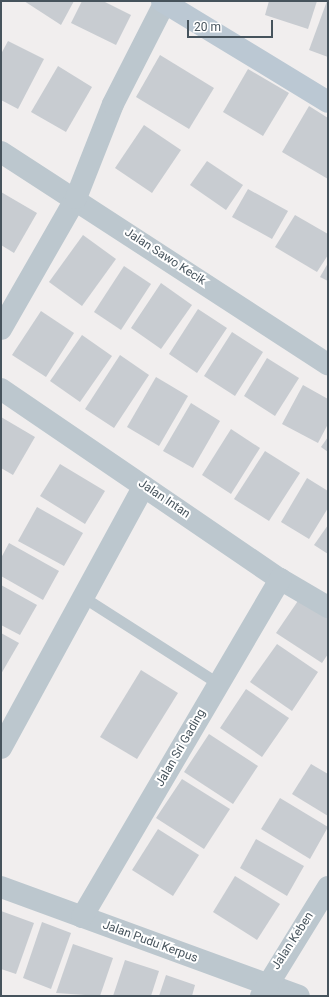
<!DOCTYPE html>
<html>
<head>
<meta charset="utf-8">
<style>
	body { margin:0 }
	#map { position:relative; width:329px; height:997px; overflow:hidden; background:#f1eeee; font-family:Roboto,sans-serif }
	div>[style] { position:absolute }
	.building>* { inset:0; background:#c8ccd1 }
	.lane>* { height:11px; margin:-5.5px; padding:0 5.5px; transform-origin:5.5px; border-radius:5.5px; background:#bcc7ce }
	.street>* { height:22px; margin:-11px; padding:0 11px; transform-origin:11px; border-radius:11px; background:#bcc7ce }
	.secondary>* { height:22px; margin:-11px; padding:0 11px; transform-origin:11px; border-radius:11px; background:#bbc8d3 }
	span { translate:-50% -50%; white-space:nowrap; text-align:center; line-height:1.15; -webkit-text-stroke:4px #fff; paint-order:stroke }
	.street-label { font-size:12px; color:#46535c }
	.frame { position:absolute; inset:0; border:2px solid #46535c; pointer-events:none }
	.scale { position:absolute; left:187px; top:20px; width:86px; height:18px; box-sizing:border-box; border:2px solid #46535c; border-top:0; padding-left:5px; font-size:12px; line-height:14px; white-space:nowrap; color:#46535c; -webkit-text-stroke:3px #fff; paint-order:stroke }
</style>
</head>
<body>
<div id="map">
	<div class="building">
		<div style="clip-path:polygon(24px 1px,74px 1px,61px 25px)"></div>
		<div style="clip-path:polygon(82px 1px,103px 1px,131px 15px,116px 45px,71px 23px)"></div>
		<div style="clip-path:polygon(269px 1px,317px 1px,308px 29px,265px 15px)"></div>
		<div style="clip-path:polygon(327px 1px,328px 1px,328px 57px,309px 50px)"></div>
		<div style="clip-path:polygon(8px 41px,44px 59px,18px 109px,1px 100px,1px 54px)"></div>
		<div style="clip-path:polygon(160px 55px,214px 88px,189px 129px,136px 97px)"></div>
		<div style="clip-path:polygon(58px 66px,92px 87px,66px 132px,31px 112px)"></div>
		<div style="clip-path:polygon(248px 69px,289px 93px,263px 136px,223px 112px)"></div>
		<div style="clip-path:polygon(309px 106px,328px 118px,328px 179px,282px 152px)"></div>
		<div style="clip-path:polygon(144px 125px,181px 150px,152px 193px,115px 168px)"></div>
		<div style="clip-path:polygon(207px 161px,243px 185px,226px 210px,190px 185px)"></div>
		<div style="clip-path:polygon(248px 189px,288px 211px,272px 239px,232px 217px)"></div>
		<div style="clip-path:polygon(1px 192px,37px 213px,14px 253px,1px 245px)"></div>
		<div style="clip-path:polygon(295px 215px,328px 234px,328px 255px,317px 272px,275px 247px)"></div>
		<div style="clip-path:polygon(83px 235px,116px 259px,82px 306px,49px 282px)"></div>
		<div style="clip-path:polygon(328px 263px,328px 281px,320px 277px)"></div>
		<div style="clip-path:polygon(124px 266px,151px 284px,121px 330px,94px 312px)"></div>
		<div style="clip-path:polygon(161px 283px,192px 305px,161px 349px,131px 328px)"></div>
		<div style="clip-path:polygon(198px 309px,227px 328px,197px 373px,169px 354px)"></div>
		<div style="clip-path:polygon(41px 311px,74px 333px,46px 377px,12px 355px)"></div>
		<div style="clip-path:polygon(232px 332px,263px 352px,235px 396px,204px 376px)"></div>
		<div style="clip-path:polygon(82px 335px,112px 356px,80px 402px,50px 381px)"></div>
		<div style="clip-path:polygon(120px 355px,149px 375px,114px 428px,85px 409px)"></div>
		<div style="clip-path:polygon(267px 358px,299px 378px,275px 416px,244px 396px)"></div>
		<div style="clip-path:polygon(156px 377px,188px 396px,159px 446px,127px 427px)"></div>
		<div style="clip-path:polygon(303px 385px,328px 399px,328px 424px,318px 443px,282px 424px)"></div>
		<div style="clip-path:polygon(191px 403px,220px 421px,193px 468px,163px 451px)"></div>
		<div style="clip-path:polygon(1px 417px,35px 437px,13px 475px,1px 468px)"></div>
		<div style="clip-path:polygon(231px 429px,260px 448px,231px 494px,202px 475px)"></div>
		<div style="clip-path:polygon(328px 437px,328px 452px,321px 447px)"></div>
		<div style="clip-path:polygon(265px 451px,300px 473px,269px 521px,234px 499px)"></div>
		<div style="clip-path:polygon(60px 464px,105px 491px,85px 524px,40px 496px)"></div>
		<div style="clip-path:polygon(307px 478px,328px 491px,328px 508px,309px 539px,281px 522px)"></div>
		<div style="clip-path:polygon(37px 507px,83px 533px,64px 566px,18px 541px)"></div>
		<div style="clip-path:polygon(328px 525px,328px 554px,314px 545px)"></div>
		<div style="clip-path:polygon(9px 543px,59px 571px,43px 600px,1px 576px,1px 558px)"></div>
		<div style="clip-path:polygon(1px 585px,37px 605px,20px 635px,1px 625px)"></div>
		<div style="clip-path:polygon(302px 595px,328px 612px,328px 654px,322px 663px,276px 633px)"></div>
		<div style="clip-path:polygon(1px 633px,19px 643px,1px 674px)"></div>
		<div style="clip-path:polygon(277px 644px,318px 672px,292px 711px,250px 682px)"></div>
		<div style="clip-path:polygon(141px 670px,178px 693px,137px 759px,100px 737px)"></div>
		<div style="clip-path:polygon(246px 689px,289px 718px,262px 757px,220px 728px)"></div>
		<div style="clip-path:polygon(209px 734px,258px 766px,233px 804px,184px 772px)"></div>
		<div style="clip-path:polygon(311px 764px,328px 774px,328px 816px,292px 794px)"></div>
		<div style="clip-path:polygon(182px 779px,230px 809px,204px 849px,156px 818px)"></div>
		<div style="clip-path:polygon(280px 798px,328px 827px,310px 859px,261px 829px)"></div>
		<div style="clip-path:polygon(158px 829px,199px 855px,173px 896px,132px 870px)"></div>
		<div style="clip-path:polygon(256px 839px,304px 866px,287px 896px,240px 868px)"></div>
		<div style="clip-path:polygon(235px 876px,280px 904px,257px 940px,213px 912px)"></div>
		<div style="clip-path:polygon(1px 911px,34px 923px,16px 974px,1px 969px)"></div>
		<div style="clip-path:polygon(42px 922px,71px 933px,51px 989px,23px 978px)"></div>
		<div style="clip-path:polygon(73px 944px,113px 958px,100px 996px,56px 993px)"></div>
		<div style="clip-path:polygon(125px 960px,159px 971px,151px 996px,113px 996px)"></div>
		<div style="clip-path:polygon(166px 975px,195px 985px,192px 996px,159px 996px)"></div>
	</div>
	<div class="lane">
		<div style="left:83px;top:597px;width:161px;rotate:32.6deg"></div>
	</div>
	<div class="street">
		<div style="left:1px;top:152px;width:390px;rotate:33deg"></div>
		<div style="left:1px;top:329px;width:151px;rotate:-60.2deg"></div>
		<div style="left:76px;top:198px;width:101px;rotate:-68.5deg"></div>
		<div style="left:113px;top:104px;width:114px;rotate:-63deg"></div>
		<div style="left:1px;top:389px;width:338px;rotate:34.3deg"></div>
		<div style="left:280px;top:579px;width:56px;rotate:30.3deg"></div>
		<div style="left:1px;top:748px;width:298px;rotate:-61.4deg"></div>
		<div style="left:1px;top:887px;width:317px;rotate:20.1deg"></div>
		<div style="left:82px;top:917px;width:392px;rotate:-59.6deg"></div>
		<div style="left:261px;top:996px;width:128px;rotate:-58.4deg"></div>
	</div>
	<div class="secondary">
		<div style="left:162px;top:1px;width:194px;rotate:31.3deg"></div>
	</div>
	<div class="street-label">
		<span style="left:165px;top:257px;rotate:33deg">Jalan Sawo Kecik</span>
		<span style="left:164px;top:499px;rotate:34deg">Jalan Intan</span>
		<span style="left:181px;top:748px;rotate:-60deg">Jalan Sri Gading</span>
		<span style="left:293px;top:941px;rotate:-57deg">Jalan Keben</span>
		<span style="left:150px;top:942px;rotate:20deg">Jalan Pudu Kerpus</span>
	</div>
	<div class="frame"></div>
	<div class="scale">20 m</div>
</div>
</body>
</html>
